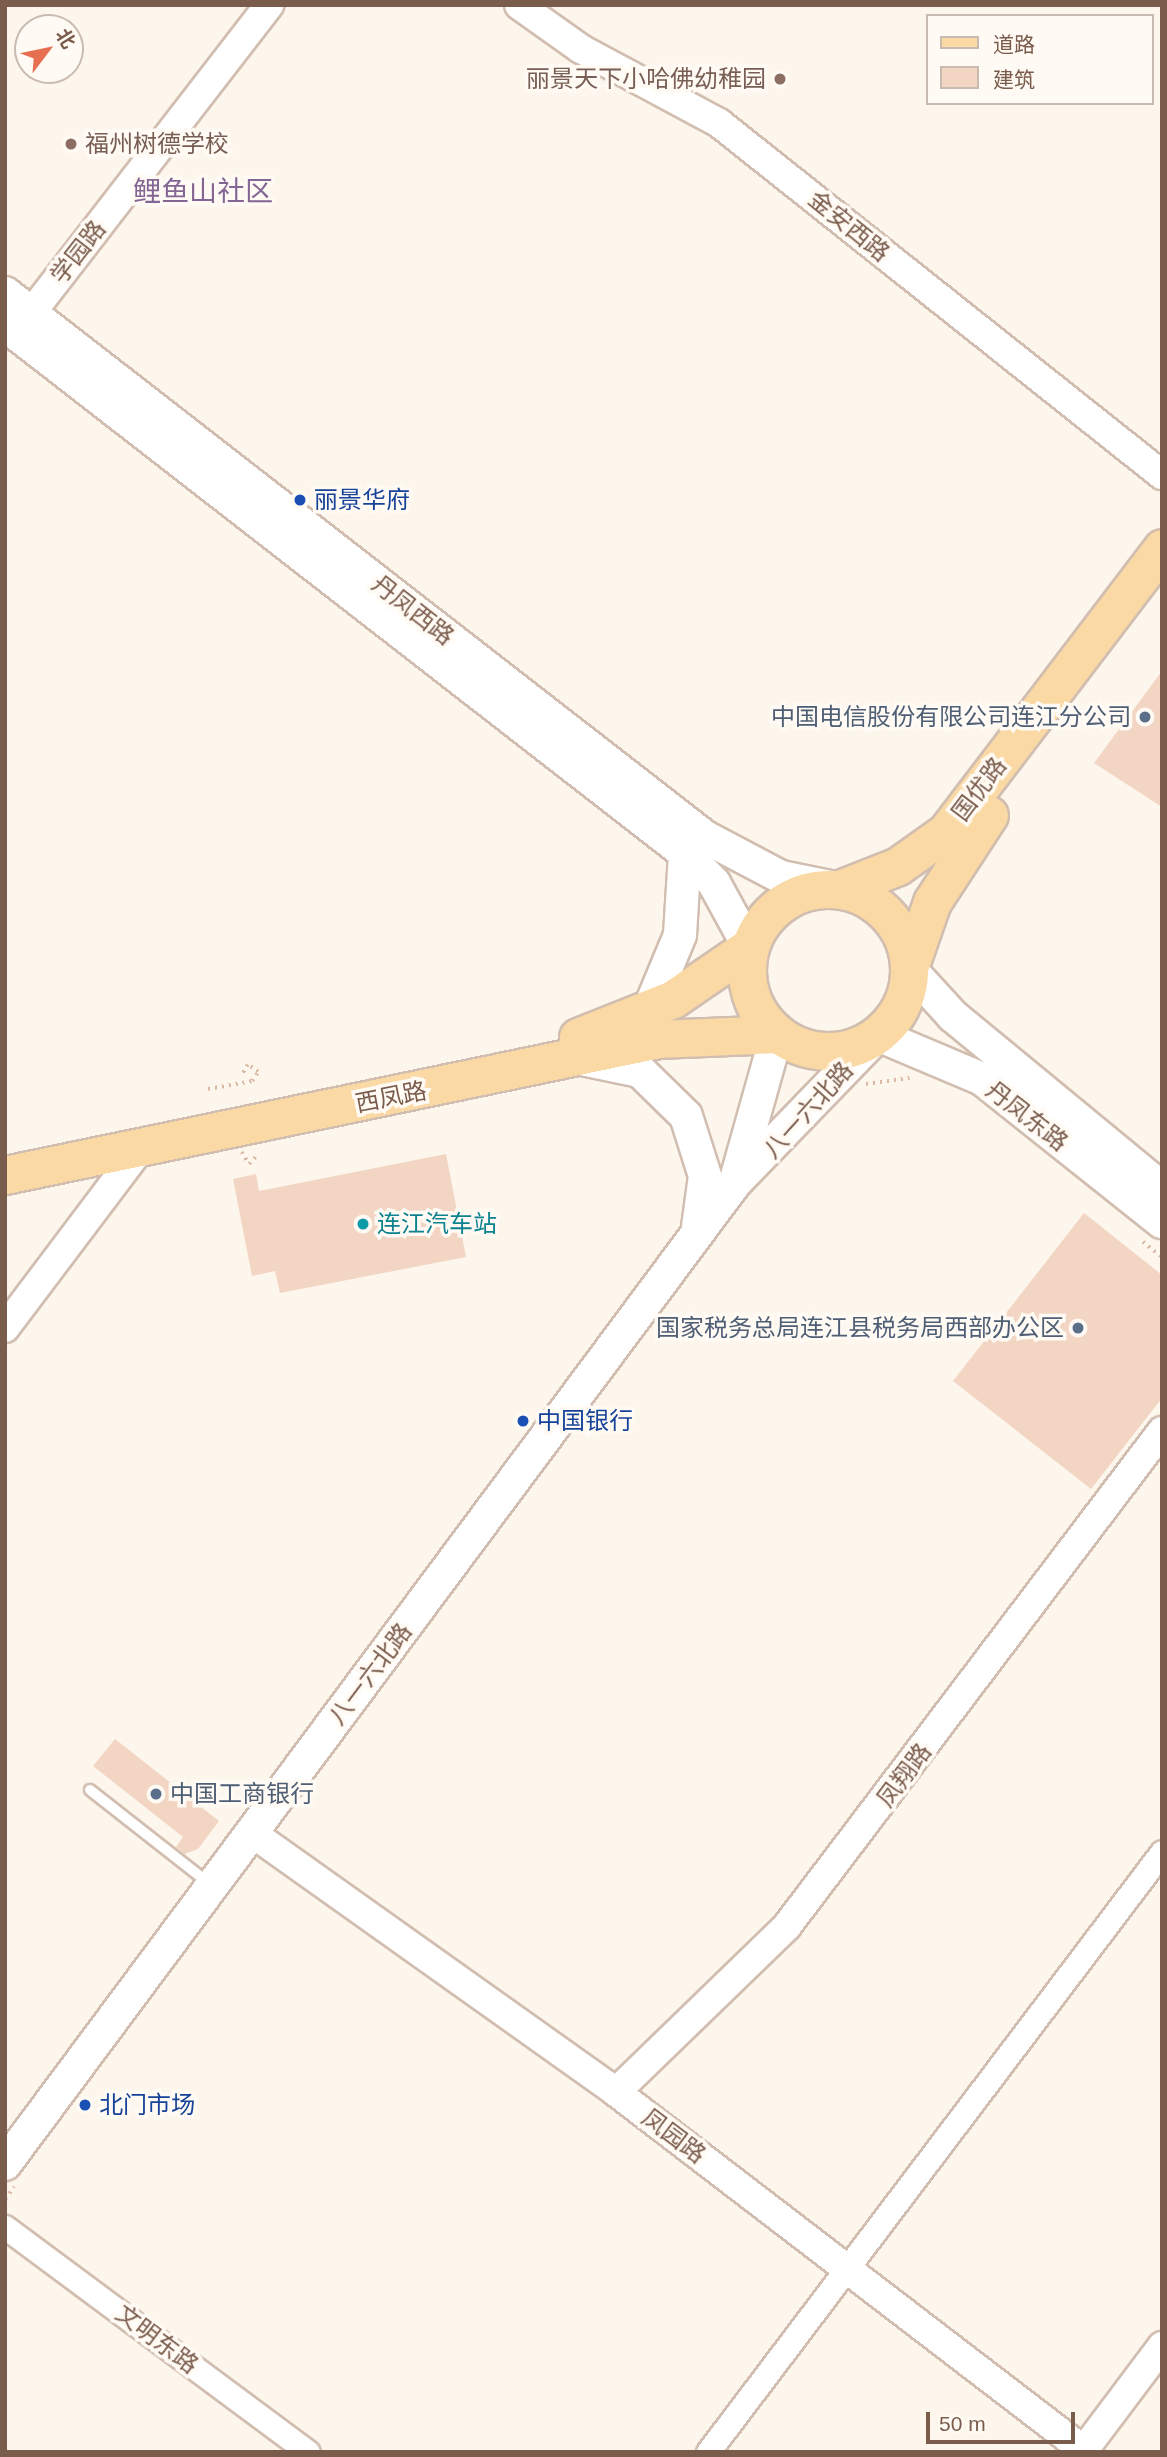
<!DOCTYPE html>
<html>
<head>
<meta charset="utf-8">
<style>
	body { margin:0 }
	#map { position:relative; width:1167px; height:2457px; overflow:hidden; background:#fdf6ec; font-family:Arial,"Noto Sans SC",sans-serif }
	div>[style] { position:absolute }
	.building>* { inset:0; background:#f3d5c3 }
	.path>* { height:3.5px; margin-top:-1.75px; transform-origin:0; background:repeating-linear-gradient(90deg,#d9b8a5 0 2px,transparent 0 7px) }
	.roads { filter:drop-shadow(2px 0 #d1beb0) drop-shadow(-2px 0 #d1beb0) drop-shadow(0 2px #d1beb0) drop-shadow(0 -2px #d1beb0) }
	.service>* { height:10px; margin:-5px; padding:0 5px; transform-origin:5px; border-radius:5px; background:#fff }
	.minor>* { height:23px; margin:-11.5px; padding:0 11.5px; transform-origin:11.5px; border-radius:11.5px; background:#fff }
	.tertiary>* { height:28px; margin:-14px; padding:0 14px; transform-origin:14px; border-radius:14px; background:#fff }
	.secondary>* { height:32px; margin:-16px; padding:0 16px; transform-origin:16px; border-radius:16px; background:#fff }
	.primary>* { height:37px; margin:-18.5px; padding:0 18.5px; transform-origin:18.5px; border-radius:18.5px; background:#fbd9a5 }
	.primary>.ring { margin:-18.5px; padding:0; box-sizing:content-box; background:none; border:37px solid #fbd9a5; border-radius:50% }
	.dots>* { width:19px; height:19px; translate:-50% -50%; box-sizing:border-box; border:4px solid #fffaf3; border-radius:50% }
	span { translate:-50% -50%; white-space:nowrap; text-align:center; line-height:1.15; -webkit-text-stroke:7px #fffaf3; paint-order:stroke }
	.education-label { font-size:24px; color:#785e54 }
	.right { translate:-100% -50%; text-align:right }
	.left { translate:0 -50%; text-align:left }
	.street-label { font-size:24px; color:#7a5c4d }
	.transit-label { font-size:24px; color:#164399 }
	.service-label { font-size:24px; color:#4e5e75 }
	.culture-label { font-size:24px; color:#0d838f }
	.quarter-label { font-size:28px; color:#846695 }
	.frame { position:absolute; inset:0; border:7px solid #7a5c4d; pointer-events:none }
	.legend { position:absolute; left:926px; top:14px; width:228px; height:91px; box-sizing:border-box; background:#fffaf3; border:2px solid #cabbb1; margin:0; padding:9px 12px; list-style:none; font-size:21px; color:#7a5c4d }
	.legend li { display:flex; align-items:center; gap:14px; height:35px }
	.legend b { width:35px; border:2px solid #cabbb1 }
	.north { position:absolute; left:14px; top:14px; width:70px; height:70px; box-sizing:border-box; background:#fffaf3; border:2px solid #cabbb1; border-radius:50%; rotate:58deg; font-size:19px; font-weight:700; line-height:28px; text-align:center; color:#7a5c4d }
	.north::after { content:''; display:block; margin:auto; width:24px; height:32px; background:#e76f51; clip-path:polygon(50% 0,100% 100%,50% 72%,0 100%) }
	.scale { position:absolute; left:926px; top:2412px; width:149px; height:32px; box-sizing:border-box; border:4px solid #7a5c4d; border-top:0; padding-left:9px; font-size:21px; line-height:24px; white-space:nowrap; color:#7a5c4d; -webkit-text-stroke:5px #fffaf3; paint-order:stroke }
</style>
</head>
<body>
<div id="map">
	<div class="building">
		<div style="clip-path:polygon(1162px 671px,1162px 807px,1094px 763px)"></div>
		<div style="clip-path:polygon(446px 1154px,466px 1257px,280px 1293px,275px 1271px,252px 1276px,233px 1179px,256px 1174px,259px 1191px)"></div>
		<div style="clip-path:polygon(1084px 1213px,1162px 1275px,1162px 1398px,1091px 1489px,953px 1381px)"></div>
		<div style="clip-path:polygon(115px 1739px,219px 1821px,198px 1849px,184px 1854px,176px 1847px,183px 1837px,93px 1766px)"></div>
	</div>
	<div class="path">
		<div style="left:866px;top:1084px;width:44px;rotate:-7.8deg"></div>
		<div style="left:208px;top:1089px;width:45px;rotate:-10.3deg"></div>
		<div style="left:252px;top:1081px;width:11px;rotate:-56deg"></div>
		<div style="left:258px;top:1072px;width:12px;rotate:-145deg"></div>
		<div style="left:248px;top:1065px;width:12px;rotate:121deg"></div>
		<div style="left:242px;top:1152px;width:14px;rotate:60deg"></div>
		<div style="left:249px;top:1164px;width:13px;rotate:-48deg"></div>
		<div style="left:1143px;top:1242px;width:24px;rotate:38deg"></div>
		<div style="left:5px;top:2199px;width:15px;rotate:-53deg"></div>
	</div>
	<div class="roads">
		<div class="service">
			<div style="left:90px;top:1790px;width:152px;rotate:38.1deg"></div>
		</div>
		<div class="minor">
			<div style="left:5px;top:2227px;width:377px;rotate:36.6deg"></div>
			<div style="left:708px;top:2452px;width:752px;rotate:-52.89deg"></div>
		</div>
		<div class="tertiary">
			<div style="left:519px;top:5px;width:76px;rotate:35.4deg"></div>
			<div style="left:581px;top:49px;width:157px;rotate:28.2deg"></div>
			<div style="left:719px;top:123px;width:566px;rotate:38.47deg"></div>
			<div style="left:18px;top:330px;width:411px;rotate:-52.3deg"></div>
			<div style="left:5px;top:1328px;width:228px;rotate:-53deg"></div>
			<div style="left:252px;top:1833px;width:447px;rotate:35.4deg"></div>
			<div style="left:616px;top:2092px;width:592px;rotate:37.45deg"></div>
			<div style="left:616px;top:2092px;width:238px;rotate:-44.1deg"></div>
			<div style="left:787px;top:1926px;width:621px;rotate:-52.85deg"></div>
			<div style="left:1084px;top:2450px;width:130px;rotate:-53.1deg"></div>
		</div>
		<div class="secondary">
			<div style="left:5px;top:293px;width:887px;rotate:37.85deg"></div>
			<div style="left:705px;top:837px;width:86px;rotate:27.8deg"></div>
			<div style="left:781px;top:877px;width:60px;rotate:11.5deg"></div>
			<div style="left:5px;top:325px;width:861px;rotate:37.83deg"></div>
			<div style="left:685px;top:853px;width:42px;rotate:46deg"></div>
			<div style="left:714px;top:883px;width:73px;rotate:61.3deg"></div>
			<div style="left:909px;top:968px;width:65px;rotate:47.5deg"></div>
			<div style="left:953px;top:1016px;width:271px;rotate:39.5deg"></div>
			<div style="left:648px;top:1012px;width:83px;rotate:-67.4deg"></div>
			<div style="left:680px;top:935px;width:82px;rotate:-86.5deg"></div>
			<div style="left:582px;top:1059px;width:59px;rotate:11.7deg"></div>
			<div style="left:640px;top:1071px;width:64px;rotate:44.4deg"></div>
			<div style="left:686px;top:1116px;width:63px;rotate:72.4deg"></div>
			<div style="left:705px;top:1176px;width:51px;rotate:97.8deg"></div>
			<div style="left:735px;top:1183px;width:155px;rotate:-74.3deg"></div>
			<div style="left:5px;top:2164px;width:1223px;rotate:-53.35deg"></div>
			<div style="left:735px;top:1183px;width:206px;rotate:-46deg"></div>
			<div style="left:878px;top:1035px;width:113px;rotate:22.9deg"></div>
			<div style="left:982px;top:1079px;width:230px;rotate:38.5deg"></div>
		</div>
		<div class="primary">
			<div class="ring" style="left:747px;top:889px;width:125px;height:125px"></div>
			<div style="left:840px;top:889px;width:62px;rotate:-21.6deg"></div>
			<div style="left:898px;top:866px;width:59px;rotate:-35.3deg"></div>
			<div style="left:946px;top:832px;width:357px;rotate:-52.7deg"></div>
			<div style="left:909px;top:968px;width:70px;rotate:-70.8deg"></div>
			<div style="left:932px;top:902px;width:104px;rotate:-56.8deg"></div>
			<div style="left:578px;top:1037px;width:102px;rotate:-21.8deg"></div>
			<div style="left:673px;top:999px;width:92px;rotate:-34.4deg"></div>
			<div style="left:5px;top:1175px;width:668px;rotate:-11.75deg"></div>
			<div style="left:659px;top:1039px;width:118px;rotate:-2.4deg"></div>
		</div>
	</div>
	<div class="dots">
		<div style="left:780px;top:79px;background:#8d6e63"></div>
		<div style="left:71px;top:144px;background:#8d6e63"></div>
		<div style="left:300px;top:500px;background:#1a4fb4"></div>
		<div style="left:1145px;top:717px;background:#5c6f8a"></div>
		<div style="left:363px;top:1224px;background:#0f9aa8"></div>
		<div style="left:1078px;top:1328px;background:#5c6f8a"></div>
		<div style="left:523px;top:1421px;background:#1a4fb4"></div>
		<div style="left:156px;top:1794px;background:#5c6f8a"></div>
		<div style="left:85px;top:2105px;background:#1a4fb4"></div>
	</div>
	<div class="education-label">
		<span class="right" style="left:766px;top:79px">丽景天下小哈佛幼稚园</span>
		<span class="left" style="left:85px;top:144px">福州树德学校</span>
	</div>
	<div class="street-label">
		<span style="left:849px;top:226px;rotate:39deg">金安西路</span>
		<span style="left:78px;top:252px;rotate:-52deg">学园路</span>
		<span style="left:413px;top:610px;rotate:38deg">丹凤西路</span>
		<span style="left:979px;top:789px;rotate:-53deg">国优路</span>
		<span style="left:391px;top:1097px;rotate:-11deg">西凤路</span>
		<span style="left:808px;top:1110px;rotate:-48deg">八一六北路</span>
		<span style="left:1027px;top:1116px;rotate:38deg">丹凤东路</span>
		<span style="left:370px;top:1674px;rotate:-53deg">八一六北路</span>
		<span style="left:904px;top:1775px;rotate:-53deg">凤翔路</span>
		<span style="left:674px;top:2136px;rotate:37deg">凤园路</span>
		<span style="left:157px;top:2339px;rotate:37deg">文明东路</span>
	</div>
	<div class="transit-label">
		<span class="left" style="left:314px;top:500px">丽景华府</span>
		<span class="left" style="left:537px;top:1421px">中国银行</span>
		<span class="left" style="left:99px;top:2105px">北门市场</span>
	</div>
	<div class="service-label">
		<span class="right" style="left:1131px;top:717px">中国电信股份有限公司连江分公司</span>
		<span class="right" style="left:1064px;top:1328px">国家税务总局连江县税务局西部办公区</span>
		<span class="left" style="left:170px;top:1794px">中国工商银行</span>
	</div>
	<div class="culture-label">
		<span class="left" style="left:377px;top:1224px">连江汽车站</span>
	</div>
	<div class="quarter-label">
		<span style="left:203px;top:192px">鲤鱼山社区</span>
	</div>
	<div class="frame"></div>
	<ul class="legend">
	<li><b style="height:9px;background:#fbd9a5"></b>道路</li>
	<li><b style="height:19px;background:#f3d5c3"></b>建筑</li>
	</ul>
	<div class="north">北</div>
	<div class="scale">50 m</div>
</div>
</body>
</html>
